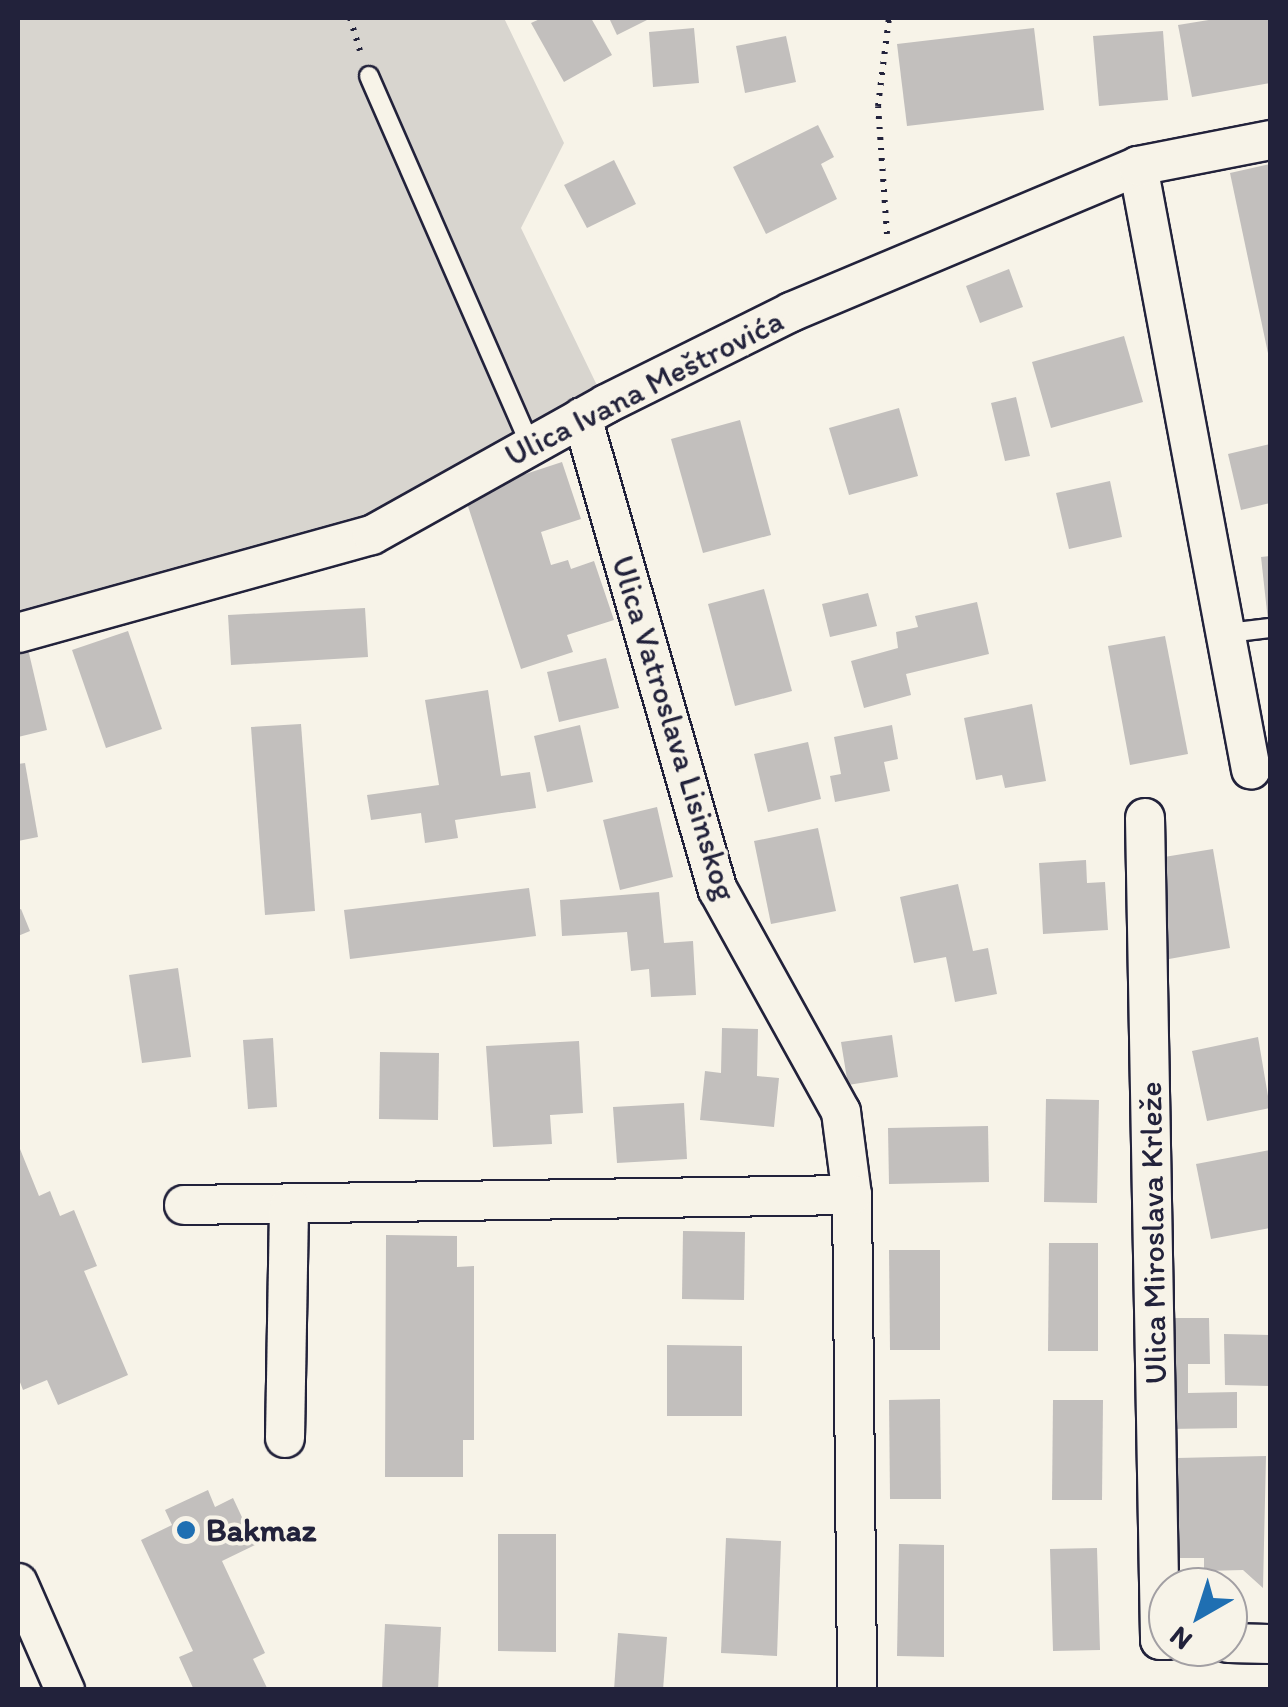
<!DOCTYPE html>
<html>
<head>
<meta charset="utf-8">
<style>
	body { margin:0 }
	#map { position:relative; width:1288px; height:1707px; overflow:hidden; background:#f7f3e8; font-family:Itim,sans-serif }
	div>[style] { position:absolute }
	.green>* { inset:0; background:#d8d5cf }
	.building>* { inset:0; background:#c2bfbd }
	.path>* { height:6px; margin-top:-3px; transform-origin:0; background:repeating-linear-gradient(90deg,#22223b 0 2.5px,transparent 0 10.5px) }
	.roads { filter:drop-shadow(2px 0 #22223b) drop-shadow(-2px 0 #22223b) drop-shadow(0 2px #22223b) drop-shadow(0 -2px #22223b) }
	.service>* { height:18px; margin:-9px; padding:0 9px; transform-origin:9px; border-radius:9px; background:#f7f3e8 }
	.minor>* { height:38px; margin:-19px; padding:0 19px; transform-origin:19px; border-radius:19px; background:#f7f3e8 }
	.dots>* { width:28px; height:28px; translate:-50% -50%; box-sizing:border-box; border:5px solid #f7f3e8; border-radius:50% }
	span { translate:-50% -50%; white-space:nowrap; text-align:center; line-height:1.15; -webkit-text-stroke:8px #f7f3e8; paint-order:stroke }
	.street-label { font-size:32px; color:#22223b }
	.poi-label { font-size:32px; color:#22223b; font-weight:700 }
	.left { translate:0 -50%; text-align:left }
	.frame { position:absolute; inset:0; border:20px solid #22223b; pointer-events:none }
	.north { position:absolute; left:1148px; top:1567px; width:100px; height:100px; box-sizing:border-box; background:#f7f3e8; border:2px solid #a29fa3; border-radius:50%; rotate:219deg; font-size:28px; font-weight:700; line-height:40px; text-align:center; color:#22223b }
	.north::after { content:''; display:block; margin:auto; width:35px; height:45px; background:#1f6fb2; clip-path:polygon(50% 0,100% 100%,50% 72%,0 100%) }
</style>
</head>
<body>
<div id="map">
	<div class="green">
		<div style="clip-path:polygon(18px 18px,504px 18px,564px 143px,521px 228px,606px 404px,372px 535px,18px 633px)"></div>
	</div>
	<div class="building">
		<div style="clip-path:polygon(542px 18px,591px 18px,612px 55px,564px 82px,531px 23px)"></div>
		<div style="clip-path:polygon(609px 18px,651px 18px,617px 35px)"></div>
		<div style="clip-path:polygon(1221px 18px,1270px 18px,1270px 83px,1192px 97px,1178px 25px)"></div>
		<div style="clip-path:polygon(694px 28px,699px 83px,653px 87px,649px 32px)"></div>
		<div style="clip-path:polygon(1034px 28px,1044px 110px,907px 126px,897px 44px)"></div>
		<div style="clip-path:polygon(1163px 31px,1168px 100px,1099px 106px,1093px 36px)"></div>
		<div style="clip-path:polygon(786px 36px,796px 82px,745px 93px,736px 46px)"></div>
		<div style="clip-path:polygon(818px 125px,834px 157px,821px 164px,837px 199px,766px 234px,733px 167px)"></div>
		<div style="clip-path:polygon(614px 160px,636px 204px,587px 228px,564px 185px)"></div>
		<div style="clip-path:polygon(1270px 164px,1270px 358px,1269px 358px,1230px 173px)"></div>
		<div style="clip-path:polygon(1009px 269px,1023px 307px,980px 323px,966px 286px)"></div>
		<div style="clip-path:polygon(1124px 336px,1143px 402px,1051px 428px,1032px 362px)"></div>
		<div style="clip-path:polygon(1016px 397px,1030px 456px,1005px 461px,991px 403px)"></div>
		<div style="clip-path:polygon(899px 408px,918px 476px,849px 495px,829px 428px)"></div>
		<div style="clip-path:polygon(740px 420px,771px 535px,703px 553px,671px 439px)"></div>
		<div style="clip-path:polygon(1270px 444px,1270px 503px,1241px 510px,1228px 454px)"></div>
		<div style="clip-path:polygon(562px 462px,581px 519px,541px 532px,551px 565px,568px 560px,571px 569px,594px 561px,614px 620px,567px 635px,573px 652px,521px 669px,464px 494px)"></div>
		<div style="clip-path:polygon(1110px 481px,1122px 537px,1069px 549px,1056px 493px)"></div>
		<div style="clip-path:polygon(1270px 556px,1270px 620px,1268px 621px,1261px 557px)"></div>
		<div style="clip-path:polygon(764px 589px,792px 691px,735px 706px,708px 604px)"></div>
		<div style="clip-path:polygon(868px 593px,877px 626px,830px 637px,822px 604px)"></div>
		<div style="clip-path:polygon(977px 602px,989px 654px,906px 674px,911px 695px,864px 708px,851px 661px,898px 648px,896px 632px,918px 627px,915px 616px)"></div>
		<div style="clip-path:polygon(365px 608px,368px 657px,231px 665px,228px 615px)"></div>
		<div style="clip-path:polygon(128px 631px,162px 729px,106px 748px,72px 650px)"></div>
		<div style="clip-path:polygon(1165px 636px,1188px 754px,1130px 765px,1108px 646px)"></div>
		<div style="clip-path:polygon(28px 649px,47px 730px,18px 737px,18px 652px)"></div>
		<div style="clip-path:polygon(606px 658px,619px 708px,559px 722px,547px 672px)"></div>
		<div style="clip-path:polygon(488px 690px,501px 776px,530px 772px,536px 808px,455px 820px,458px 838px,425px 843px,421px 813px,371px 820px,367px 795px,439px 785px,425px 700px)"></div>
		<div style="clip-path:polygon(1032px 704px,1046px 781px,1005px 788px,1002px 775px,976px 780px,964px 718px)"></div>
		<div style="clip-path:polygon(301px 724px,315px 911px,265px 915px,251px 727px)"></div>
		<div style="clip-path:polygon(580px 725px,593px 782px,547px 792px,534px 736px)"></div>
		<div style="clip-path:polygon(892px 725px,898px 759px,884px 762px,890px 791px,835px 802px,830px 776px,841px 774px,834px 737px)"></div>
		<div style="clip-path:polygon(808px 742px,821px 799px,768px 812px,754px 754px)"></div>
		<div style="clip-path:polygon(25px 763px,38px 837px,18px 841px,18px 764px)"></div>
		<div style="clip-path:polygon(657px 807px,673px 877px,620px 890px,603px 820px)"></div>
		<div style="clip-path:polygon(818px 828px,836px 911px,771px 924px,754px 841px)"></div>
		<div style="clip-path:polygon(1213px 849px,1230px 948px,1169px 959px,1152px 859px)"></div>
		<div style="clip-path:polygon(1086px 860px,1087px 883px,1105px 882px,1108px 930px,1043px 934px,1039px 863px)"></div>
		<div style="clip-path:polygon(958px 884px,973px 951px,988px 948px,997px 994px,955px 1002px,946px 957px,914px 963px,900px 897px)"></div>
		<div style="clip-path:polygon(529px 888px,536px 936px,350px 959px,344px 910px)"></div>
		<div style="clip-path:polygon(659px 892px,664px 943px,693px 941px,696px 995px,651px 997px,649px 969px,631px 971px,627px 932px,562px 936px,560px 900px)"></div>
		<div style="clip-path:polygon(21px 909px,30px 931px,18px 936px,18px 910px)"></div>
		<div style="clip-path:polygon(178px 968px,191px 1057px,142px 1063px,129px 975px)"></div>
		<div style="clip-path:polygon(722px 1028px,758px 1029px,757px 1076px,779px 1078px,774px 1127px,700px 1120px,705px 1071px,721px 1073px)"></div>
		<div style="clip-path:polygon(892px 1035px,898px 1077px,848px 1085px,841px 1042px)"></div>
		<div style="clip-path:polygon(1258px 1037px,1270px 1108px,1207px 1121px,1192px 1051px)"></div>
		<div style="clip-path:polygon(273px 1038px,277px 1107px,248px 1109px,243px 1040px)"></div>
		<div style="clip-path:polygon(579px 1041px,583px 1113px,550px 1115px,552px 1144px,493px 1147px,486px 1046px)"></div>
		<div style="clip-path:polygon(380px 1052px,439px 1053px,438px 1120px,379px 1119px)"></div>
		<div style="clip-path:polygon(1046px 1099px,1099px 1100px,1097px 1203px,1044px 1202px)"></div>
		<div style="clip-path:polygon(684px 1103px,687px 1159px,617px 1163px,613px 1107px)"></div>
		<div style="clip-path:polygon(988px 1126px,989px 1182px,889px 1184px,888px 1128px)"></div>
		<div style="clip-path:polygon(18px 1144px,39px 1196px,50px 1191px,60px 1216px,74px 1210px,97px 1266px,84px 1271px,128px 1375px,58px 1405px,47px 1380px,23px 1390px,18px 1377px)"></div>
		<div style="clip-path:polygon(1270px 1150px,1270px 1228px,1211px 1239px,1196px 1164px)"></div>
		<div style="clip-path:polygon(683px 1231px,745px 1232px,744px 1300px,682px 1299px)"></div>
		<div style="clip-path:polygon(386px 1235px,457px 1236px,457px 1267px,474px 1266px,474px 1440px,463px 1440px,463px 1477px,385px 1477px)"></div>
		<div style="clip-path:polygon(1049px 1243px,1098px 1243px,1098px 1351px,1048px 1351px)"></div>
		<div style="clip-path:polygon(889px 1250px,940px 1250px,940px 1350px,890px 1350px)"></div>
		<div style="clip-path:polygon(1166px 1318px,1209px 1318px,1210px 1364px,1188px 1364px,1188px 1393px,1237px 1392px,1237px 1428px,1168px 1429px)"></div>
		<div style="clip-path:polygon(1224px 1334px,1270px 1335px,1270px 1386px,1225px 1385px)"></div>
		<div style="clip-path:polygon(667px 1345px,742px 1346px,742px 1416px,667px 1416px)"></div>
		<div style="clip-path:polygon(940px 1399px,941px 1499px,890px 1499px,889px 1400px)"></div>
		<div style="clip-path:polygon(1053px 1400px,1103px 1400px,1102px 1500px,1052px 1500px)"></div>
		<div style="clip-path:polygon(1266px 1456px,1263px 1588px,1243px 1570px,1204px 1571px,1204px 1558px,1179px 1558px,1177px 1458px)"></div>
		<div style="clip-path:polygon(208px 1490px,215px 1507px,233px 1498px,255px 1545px,222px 1561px,265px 1653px,253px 1659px,268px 1690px,194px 1690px,179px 1657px,193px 1651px,141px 1540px,172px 1525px,165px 1510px)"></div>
		<div style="clip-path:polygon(498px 1534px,556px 1534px,556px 1652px,498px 1651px)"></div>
		<div style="clip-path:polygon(726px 1538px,781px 1541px,777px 1656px,721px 1653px)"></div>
		<div style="clip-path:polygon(899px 1544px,944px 1545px,944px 1657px,897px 1656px)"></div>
		<div style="clip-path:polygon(1097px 1548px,1100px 1650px,1053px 1651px,1050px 1549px)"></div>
		<div style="clip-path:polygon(385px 1624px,441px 1627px,438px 1690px,382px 1690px)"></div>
		<div style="clip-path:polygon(618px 1633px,667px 1637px,663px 1690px,614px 1690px)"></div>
	</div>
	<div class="path">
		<div style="left:350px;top:18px;width:34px;rotate:73deg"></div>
		<div style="left:887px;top:234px;width:128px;rotate:-94deg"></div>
		<div style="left:878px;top:106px;width:89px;rotate:-82.9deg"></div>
	</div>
	<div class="roads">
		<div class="service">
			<div style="left:369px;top:76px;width:404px;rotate:66.4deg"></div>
			<div style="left:1228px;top:633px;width:42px;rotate:-6.8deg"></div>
		</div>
		<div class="minor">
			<div style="left:1138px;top:166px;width:614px;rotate:79.4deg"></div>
			<div style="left:582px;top:417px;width:492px;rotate:74deg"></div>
			<div style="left:718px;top:890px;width:254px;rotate:61deg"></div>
			<div style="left:841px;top:1112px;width:84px;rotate:82.5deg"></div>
			<div style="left:852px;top:1195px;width:495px;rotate:89.4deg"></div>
			<div style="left:18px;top:633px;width:367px;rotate:-15.5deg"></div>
			<div style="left:372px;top:535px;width:268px;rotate:-29.2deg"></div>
			<div style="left:606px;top:404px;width:207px;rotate:-26.4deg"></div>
			<div style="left:791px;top:312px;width:376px;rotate:-22.8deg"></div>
			<div style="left:1138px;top:166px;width:135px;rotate:-11.1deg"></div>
			<div style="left:1145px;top:818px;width:822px;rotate:88.95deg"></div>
			<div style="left:1160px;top:1640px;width:8px"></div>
			<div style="left:184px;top:1205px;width:668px;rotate:-0.86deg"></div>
			<div style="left:285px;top:1438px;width:232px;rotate:-89deg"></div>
			<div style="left:18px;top:1583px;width:117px;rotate:66.3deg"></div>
			<div style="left:1228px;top:1643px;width:42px;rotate:1.4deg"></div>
		</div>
	</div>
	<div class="dots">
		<div style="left:186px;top:1530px;background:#1f6fb2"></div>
	</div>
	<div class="street-label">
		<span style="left:644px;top:388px;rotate:-27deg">Ulica Ivana Meštrovića</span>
		<span style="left:674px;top:728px;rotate:73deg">Ulica Vatroslava Lisinskog</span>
		<span style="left:1153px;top:1233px;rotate:-91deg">Ulica Miroslava Krleže</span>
	</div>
	<div class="poi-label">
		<span class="left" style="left:206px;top:1530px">Bakmaz</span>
	</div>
	<div class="frame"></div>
	<div class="north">N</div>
</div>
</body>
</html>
